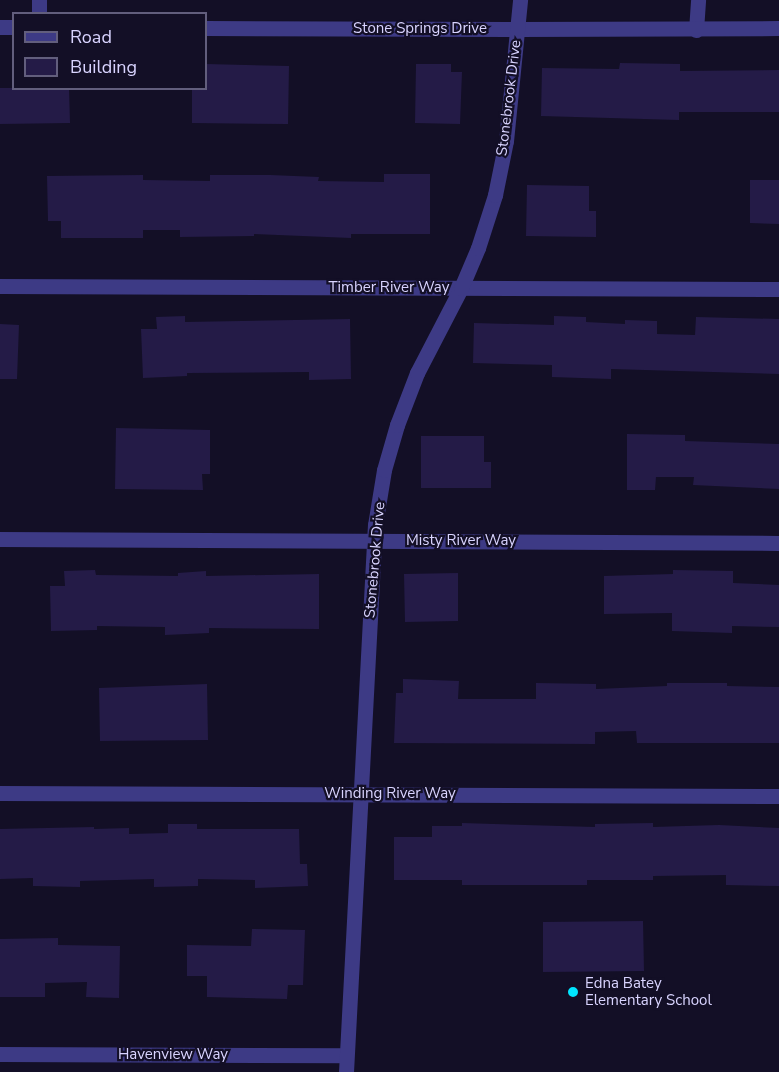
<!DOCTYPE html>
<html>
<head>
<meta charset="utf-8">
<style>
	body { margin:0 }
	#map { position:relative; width:779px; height:1072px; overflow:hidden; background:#130f26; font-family:"Nunito Sans",sans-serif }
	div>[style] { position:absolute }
	.building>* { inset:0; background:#241b47 }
	.minor>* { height:15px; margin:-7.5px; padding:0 7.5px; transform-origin:7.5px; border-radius:7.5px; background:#3d3a85 }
	.tertiary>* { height:15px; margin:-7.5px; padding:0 7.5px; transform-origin:7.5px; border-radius:7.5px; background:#3d3a85 }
	.dots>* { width:16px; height:16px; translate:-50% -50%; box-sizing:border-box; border:3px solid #130f26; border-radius:50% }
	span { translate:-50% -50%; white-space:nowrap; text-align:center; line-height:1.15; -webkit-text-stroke:4.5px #130f26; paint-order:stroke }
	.street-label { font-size:15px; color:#d9d4ff }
	.poi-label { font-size:15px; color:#d9d4ff }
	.left { translate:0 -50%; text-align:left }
	.legend { position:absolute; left:12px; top:12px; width:195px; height:78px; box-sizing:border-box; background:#130f26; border:2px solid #625e7d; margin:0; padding:8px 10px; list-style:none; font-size:18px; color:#d9d4ff }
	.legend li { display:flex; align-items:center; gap:12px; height:30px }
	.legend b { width:30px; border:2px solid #625e7d }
</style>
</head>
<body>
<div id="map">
	<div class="building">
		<div style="clip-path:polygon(620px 63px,680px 64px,680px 71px,779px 70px,779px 112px,679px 112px,679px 120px,541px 116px,542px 68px,619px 69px)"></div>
		<div style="clip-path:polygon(206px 64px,289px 66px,288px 124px,192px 123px,192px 88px,206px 88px)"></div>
		<div style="clip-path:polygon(416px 64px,451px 64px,451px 72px,462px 72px,460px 124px,415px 123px)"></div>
		<div style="clip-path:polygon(0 88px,69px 88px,70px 123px,0 124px)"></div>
		<div style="clip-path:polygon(384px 174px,430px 174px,430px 234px,351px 234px,351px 238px,254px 234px,254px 236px,180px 237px,180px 230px,143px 230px,143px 238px,61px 238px,61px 221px,48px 221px,47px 176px,143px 175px,143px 180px,210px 181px,210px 175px,270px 175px,319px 177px,318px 181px,384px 182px)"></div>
		<div style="clip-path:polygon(750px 180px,779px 180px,779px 224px,750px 223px)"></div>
		<div style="clip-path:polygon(527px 185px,589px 186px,589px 211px,596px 211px,596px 237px,526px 236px)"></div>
		<div style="clip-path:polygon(185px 316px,185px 322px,350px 319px,351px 379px,309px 380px,309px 372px,187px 373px,187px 376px,143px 378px,141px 329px,157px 329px,156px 317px)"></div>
		<div style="clip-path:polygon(554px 316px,586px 317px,586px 322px,625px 324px,625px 320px,657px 321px,657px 334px,695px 335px,696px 317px,779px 319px,779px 374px,611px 369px,611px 379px,552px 377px,552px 365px,473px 363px,474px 323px,554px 325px)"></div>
		<div style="clip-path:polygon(0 324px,19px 325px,17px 379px,0 379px)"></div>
		<div style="clip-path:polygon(116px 428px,210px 430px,210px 474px,202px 474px,203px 490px,115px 489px)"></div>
		<div style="clip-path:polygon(627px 434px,685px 435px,685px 441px,779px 444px,779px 489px,693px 485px,694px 477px,656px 477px,655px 490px,627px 490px)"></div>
		<div style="clip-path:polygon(421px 436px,484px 436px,484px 462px,491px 462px,491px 488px,421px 488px)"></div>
		<div style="clip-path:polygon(95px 570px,96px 575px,178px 576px,178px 573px,206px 571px,206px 576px,319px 574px,319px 629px,209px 628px,209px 633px,165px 635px,165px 627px,97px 626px,97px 630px,51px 631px,50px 586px,65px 586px,64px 571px)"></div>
		<div style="clip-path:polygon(673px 570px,733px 571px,733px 583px,779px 585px,779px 627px,732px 626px,732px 633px,672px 631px,672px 613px,604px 614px,604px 576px,673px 574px)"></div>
		<div style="clip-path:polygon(458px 573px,458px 621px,405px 622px,404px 574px)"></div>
		<div style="clip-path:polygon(403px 679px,459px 681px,458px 699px,536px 699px,536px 683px,596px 684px,596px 689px,667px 686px,667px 683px,727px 683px,727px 686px,779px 687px,779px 743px,637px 743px,636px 731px,595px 732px,595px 744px,394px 743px,396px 693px,403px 693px)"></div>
		<div style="clip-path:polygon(207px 684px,208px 740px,100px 741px,99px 688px)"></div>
		<div style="clip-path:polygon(462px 823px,595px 827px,595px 824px,653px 823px,653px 827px,719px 825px,779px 828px,779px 886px,726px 885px,726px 875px,653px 876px,653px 880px,587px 880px,587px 885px,462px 885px,462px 880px,394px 880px,394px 837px,432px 837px,432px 826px,462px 826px)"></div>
		<div style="clip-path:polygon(168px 824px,197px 824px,197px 829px,299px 829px,300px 864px,307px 864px,308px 886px,255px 888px,255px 880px,198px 879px,198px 886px,154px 887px,154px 879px,80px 881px,80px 887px,33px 886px,33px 878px,0 879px,0 829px,94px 827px,94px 829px,129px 828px,129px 834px,168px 833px)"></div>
		<div style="clip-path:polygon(643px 921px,644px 971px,543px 972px,543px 922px)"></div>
		<div style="clip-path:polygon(252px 929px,305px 930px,303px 985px,288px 985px,287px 999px,207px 997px,207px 976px,187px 976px,187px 945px,251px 946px)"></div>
		<div style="clip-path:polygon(58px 938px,58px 945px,120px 946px,119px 998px,86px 997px,87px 982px,45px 983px,45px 997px,0 997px,0 939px)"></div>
	</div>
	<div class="minor">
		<div style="left:39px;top:14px;width:14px;rotate:-90deg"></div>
		<div style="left:0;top:27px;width:14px"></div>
		<div style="left:206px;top:28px;width:311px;rotate:0.2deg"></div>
		<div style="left:696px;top:30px;width:30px;rotate:-86deg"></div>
		<div style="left:0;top:286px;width:779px;rotate:0.22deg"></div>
		<div style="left:0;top:539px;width:779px;rotate:0.29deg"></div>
		<div style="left:0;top:793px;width:779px;rotate:0.22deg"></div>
		<div style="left:0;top:1054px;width:346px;rotate:0.2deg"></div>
	</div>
	<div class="tertiary">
		<div style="left:517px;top:29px;width:262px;rotate:-0.2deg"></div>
		<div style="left:346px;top:1072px;width:548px;rotate:-86.97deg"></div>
		<div style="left:375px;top:525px;width:56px;rotate:-80.7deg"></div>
		<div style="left:384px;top:470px;width:47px;rotate:-73.9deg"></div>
		<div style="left:397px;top:425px;width:56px;rotate:-69deg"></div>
		<div style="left:417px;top:373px;width:96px;rotate:-62.6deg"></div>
		<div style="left:461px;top:288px;width:43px;rotate:-67deg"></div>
		<div style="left:478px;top:248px;width:56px;rotate:-72.2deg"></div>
		<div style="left:495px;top:195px;width:55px;rotate:-78.5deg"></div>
		<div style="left:506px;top:141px;width:142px;rotate:-84.3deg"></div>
	</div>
	<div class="dots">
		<div style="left:573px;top:992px;background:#00e5ff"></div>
	</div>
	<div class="street-label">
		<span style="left:420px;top:29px">Stone Springs Drive</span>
		<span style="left:509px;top:98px;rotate:-83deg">Stonebrook Drive</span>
		<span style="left:389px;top:288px">Timber River Way</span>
		<span style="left:461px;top:541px">Misty River Way</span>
		<span style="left:375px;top:560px;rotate:-85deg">Stonebrook Drive</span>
		<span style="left:390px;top:794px">Winding River Way</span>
		<span style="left:173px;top:1055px">Havenview Way</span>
	</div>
	<div class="poi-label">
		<span class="left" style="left:585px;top:992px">Edna Batey<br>Elementary School</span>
	</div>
	<ul class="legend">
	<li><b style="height:8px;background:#3d3a85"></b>Road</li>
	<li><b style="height:16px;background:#241b47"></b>Building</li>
	</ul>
</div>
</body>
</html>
